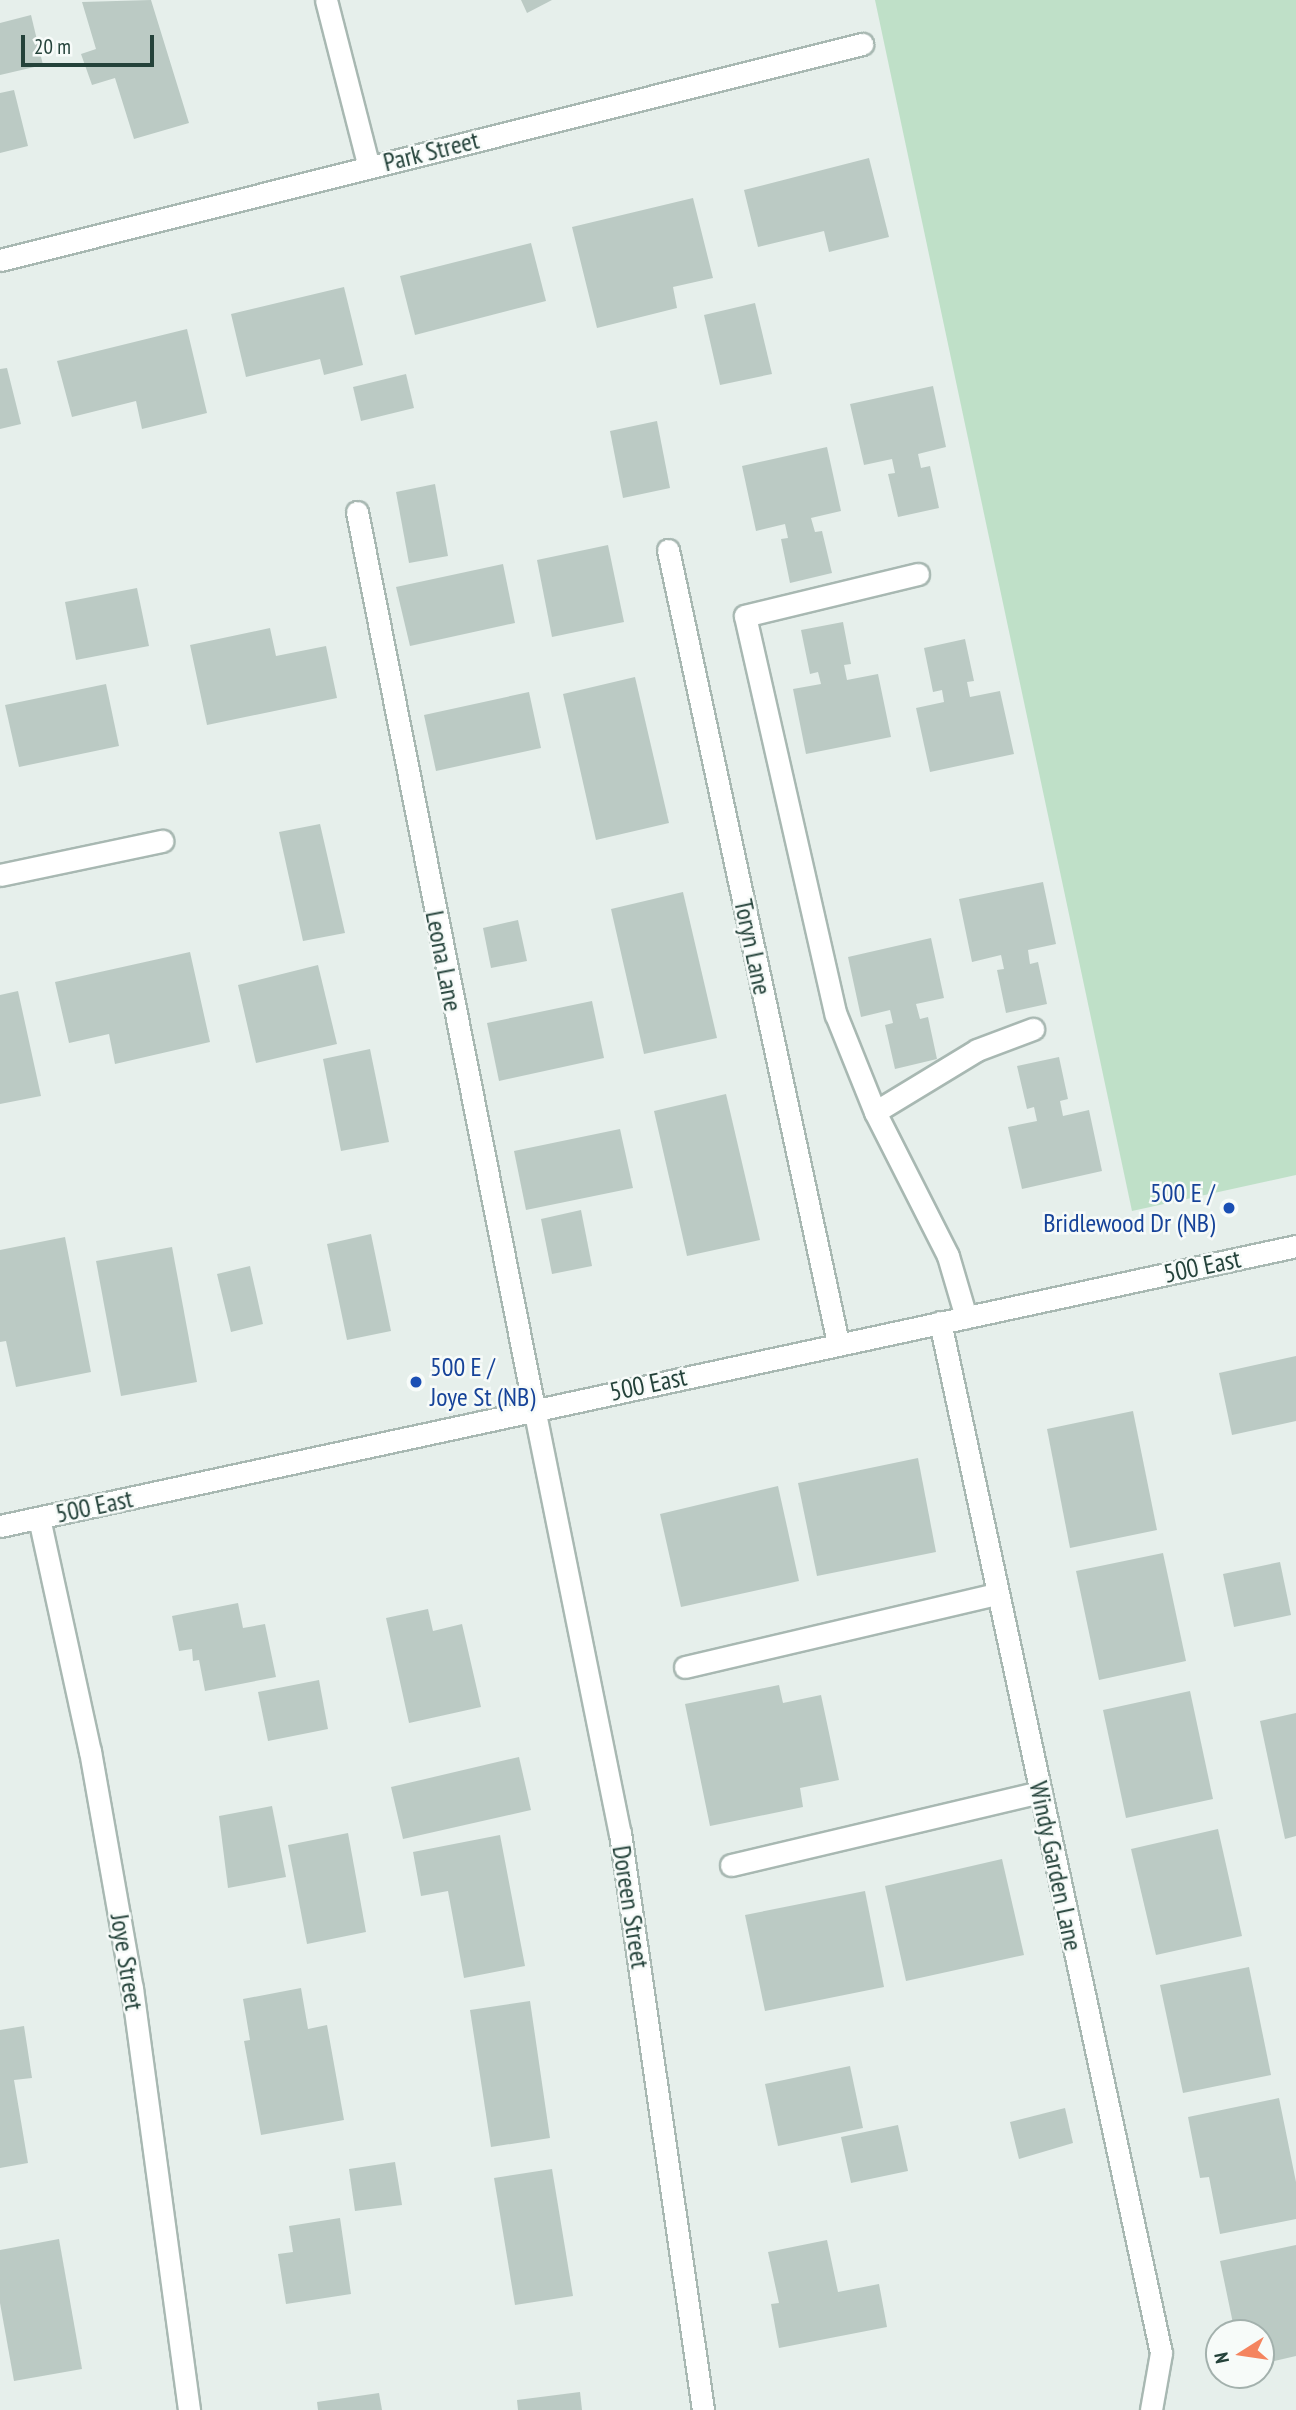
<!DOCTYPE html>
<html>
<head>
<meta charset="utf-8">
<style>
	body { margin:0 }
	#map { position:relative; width:1296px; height:2410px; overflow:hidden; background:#e6efeb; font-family:"PT Sans Narrow",sans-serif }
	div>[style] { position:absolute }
	.green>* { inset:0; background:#bfe0c8 }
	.building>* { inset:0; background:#bbcac4 }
	.roads { filter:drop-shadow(2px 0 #a8b8b2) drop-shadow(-2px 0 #a8b8b2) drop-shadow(0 2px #a8b8b2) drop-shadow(0 -2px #a8b8b2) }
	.service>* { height:21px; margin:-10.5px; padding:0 10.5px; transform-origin:10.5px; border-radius:10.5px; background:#fff }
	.minor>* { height:21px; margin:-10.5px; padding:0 10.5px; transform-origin:10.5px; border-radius:10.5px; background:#fff }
	.tertiary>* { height:21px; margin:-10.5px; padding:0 10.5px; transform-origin:10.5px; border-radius:10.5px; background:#fff }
	.dots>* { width:19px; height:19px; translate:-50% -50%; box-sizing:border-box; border:4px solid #f7fbf9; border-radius:50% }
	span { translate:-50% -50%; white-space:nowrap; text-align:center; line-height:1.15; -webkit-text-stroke:5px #f7fbf9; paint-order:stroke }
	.street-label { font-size:26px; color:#24423a }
	.transit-label { font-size:26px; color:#164399 }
	.right { translate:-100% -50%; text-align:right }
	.left { translate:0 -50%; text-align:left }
	.north { position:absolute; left:1205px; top:2319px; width:70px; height:70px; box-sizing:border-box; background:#f7fbf9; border:2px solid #a3b1ad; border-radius:50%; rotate:258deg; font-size:19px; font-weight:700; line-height:28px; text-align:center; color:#24423a }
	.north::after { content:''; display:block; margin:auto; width:24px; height:32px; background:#f4845f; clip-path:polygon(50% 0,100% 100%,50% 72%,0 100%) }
	.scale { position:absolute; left:21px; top:35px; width:133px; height:32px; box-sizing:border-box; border:4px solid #24423a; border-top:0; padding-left:9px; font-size:21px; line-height:24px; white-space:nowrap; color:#24423a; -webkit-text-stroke:5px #f7fbf9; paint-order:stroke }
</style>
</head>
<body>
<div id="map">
	<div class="green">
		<div style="clip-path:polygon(875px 0,1296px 0,1296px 1175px,1132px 1211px)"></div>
	</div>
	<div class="building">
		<div style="clip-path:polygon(151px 0,189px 123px,134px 139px,115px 78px,92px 85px,81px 54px,96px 49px,82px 2px)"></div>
		<div style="clip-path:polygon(521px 0,552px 0,527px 13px)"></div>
		<div style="clip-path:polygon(31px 15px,43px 65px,0 75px,0 23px)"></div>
		<div style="clip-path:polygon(14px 90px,28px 146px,0 153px,0 93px)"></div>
		<div style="clip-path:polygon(869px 158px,889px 237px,829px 252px,824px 231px,758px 247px,744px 190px)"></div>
		<div style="clip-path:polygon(693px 198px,713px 278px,673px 287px,677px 308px,597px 328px,572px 227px)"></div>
		<div style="clip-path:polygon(531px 243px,546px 301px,415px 335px,400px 276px)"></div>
		<div style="clip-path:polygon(344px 287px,363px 365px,324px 375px,320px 359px,246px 377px,231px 314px)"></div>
		<div style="clip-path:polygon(755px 303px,772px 374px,720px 385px,704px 315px)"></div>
		<div style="clip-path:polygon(187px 329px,207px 413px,142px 429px,136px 401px,72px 417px,57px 361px)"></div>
		<div style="clip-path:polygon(7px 368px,21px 424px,0 429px,0 369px)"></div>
		<div style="clip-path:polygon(406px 374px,414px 408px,361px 421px,353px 387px)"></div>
		<div style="clip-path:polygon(933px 386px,946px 447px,918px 454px,921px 468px,930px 466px,939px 508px,898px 517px,888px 474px,895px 473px,892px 459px,864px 465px,850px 404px)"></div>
		<div style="clip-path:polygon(657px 421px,670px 488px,623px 498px,610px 431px)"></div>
		<div style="clip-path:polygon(827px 447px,841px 511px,811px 518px,815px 532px,822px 531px,832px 573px,790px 583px,781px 539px,788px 538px,785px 524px,756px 531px,742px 466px)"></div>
		<div style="clip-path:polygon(435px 484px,448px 556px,409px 563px,396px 492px)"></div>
		<div style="clip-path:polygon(608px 545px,624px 622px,552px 637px,537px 560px)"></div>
		<div style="clip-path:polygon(503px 564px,515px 623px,410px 646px,396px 587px)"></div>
		<div style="clip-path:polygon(137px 588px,149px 646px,76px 660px,65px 602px)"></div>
		<div style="clip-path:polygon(843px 622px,851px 664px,844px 665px,847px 680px,878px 674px,891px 737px,806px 754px,793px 689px,821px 684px,818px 672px,810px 674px,801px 630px)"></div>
		<div style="clip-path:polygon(270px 628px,276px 656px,326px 646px,337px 698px,207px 725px,190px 645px)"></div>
		<div style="clip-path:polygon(965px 639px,974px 681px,967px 682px,970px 697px,1000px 691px,1014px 754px,930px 772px,916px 708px,944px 702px,942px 690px,933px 692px,924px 648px)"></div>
		<div style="clip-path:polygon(635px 677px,669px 823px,596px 840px,563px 694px)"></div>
		<div style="clip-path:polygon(106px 684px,119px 746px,19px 767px,5px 705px)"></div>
		<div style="clip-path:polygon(529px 692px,541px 748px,436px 771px,424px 715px)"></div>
		<div style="clip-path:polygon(320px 824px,345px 933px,303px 941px,279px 832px)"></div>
		<div style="clip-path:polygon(1043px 882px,1056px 944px,1028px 950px,1030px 964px,1038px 962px,1047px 1004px,1006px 1013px,997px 970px,1004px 969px,1001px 955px,972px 962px,959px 899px)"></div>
		<div style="clip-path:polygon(683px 892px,717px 1038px,644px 1054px,611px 909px)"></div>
		<div style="clip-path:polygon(518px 920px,527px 961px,491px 968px,483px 928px)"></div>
		<div style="clip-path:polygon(931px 938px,944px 998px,916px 1004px,920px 1019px,928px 1017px,937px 1059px,895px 1069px,885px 1025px,893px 1023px,890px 1010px,861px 1017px,848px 957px)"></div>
		<div style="clip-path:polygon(190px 952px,210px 1042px,115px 1064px,109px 1034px,69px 1043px,55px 982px)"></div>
		<div style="clip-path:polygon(318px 965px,337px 1044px,256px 1063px,238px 985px)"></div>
		<div style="clip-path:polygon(18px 991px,41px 1096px,0 1104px,0 995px)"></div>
		<div style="clip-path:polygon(592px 1001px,604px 1058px,499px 1081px,487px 1023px)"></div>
		<div style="clip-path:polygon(370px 1049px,389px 1142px,341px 1151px,323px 1059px)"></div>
		<div style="clip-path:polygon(1059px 1057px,1068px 1099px,1060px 1101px,1063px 1116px,1089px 1110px,1102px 1171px,1022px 1189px,1008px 1127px,1037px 1121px,1034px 1107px,1027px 1109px,1017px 1066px)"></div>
		<div style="clip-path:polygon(726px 1094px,760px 1240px,687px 1256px,654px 1111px)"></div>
		<div style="clip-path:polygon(620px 1129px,633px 1188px,526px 1210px,514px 1151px)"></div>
		<div style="clip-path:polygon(581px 1210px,592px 1266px,552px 1274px,541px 1219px)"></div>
		<div style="clip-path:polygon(371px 1234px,391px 1331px,347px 1340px,327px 1244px)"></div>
		<div style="clip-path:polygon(65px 1237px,91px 1372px,16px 1387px,6px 1341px,0 1342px,0 1250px)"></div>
		<div style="clip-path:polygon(172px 1247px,197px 1382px,121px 1396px,96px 1261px)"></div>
		<div style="clip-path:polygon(250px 1266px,263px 1324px,231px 1332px,217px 1274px)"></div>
		<div style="clip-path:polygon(1296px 1356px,1296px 1421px,1232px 1435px,1219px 1373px)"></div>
		<div style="clip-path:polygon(1133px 1411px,1157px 1530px,1070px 1548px,1047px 1429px)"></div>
		<div style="clip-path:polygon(918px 1458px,936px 1552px,817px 1576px,798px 1483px)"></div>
		<div style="clip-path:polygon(778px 1486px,799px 1581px,681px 1607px,660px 1514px)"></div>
		<div style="clip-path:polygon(1163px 1553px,1186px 1661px,1099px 1680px,1076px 1571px)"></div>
		<div style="clip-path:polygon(1280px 1562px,1291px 1615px,1234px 1627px,1223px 1574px)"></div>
		<div style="clip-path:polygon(238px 1603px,243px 1628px,265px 1624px,276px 1677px,205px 1691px,199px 1660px,193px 1661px,192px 1649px,179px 1651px,172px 1616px)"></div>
		<div style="clip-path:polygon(428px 1609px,433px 1631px,462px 1624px,481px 1707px,409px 1723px,386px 1618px)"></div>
		<div style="clip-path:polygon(319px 1680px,328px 1729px,268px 1741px,258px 1692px)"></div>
		<div style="clip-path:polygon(779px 1685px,783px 1703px,821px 1695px,839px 1780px,800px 1788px,803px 1807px,710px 1826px,685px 1704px)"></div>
		<div style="clip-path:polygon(1190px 1691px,1213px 1799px,1126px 1818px,1103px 1710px)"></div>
		<div style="clip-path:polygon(1296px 1713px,1296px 1836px,1285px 1839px,1260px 1721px)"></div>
		<div style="clip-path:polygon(519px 1757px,531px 1810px,403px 1839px,391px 1787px)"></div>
		<div style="clip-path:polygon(272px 1806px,286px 1877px,228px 1888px,219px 1816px)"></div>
		<div style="clip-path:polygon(1218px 1829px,1242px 1936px,1156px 1955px,1131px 1849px)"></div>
		<div style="clip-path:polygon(348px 1833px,366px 1932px,307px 1944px,288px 1845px)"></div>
		<div style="clip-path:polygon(500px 1835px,525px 1966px,464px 1978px,448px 1891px,421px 1896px,413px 1852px)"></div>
		<div style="clip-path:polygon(1002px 1859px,1024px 1955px,906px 1981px,885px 1886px)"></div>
		<div style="clip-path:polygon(865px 1891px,884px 1987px,765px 2011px,745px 1915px)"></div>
		<div style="clip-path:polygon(1249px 1967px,1271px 2075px,1183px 2093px,1160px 1985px)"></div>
		<div style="clip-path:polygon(301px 1988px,308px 2029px,327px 2025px,344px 2120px,261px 2135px,244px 2041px,250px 2040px,243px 1999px)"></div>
		<div style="clip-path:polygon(530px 2001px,550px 2138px,491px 2147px,470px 2010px)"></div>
		<div style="clip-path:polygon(24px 2026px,32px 2078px,14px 2080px,28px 2163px,0 2168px,0 2030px)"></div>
		<div style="clip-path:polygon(850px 2066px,863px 2128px,778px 2146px,765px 2084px)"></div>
		<div style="clip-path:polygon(1279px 2098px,1296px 2182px,1296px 2219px,1220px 2234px,1209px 2177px,1200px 2178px,1188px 2117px)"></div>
		<div style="clip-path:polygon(1065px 2108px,1073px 2143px,1019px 2159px,1010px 2122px)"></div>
		<div style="clip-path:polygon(898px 2125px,908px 2171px,851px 2183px,841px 2137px)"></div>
		<div style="clip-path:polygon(395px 2162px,402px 2205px,355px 2211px,349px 2169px)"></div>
		<div style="clip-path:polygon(552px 2169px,573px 2296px,515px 2305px,494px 2178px)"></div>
		<div style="clip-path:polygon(340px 2218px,351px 2294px,286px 2304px,278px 2254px,293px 2252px,289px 2226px)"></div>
		<div style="clip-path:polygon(59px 2239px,82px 2369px,14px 2381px,0 2303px,0 2250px)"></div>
		<div style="clip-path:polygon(827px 2240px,838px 2292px,879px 2284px,887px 2327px,779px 2348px,771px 2304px,779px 2303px,768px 2252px)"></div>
		<div style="clip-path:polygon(1296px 2245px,1296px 2356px,1261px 2364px,1261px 2333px,1235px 2333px,1220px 2261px)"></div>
		<div style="clip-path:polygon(580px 2392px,582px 2410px,518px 2410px,517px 2400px)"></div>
		<div style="clip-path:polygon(379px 2393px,382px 2410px,318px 2410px,317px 2402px)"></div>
	</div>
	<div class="roads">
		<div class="service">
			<div style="left:357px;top:512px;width:913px;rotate:78.83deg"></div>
			<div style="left:668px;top:550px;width:811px;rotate:77.9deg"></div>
			<div style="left:918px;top:574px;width:178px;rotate:166.4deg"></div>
			<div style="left:745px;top:616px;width:409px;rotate:77.2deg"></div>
			<div style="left:836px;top:1015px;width:105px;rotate:68.1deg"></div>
			<div style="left:875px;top:1112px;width:161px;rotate:63.1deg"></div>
			<div style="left:948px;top:1256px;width:64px;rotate:73.6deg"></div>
			<div style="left:875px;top:1112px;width:119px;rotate:-31.3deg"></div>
			<div style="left:977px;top:1050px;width:60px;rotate:-20.6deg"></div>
			<div style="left:685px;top:1667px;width:320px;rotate:-13.2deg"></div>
			<div style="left:731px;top:1865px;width:318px;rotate:-13.3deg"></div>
		</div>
		<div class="minor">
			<div style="left:326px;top:0;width:172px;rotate:75.6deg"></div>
			<div style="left:0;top:260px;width:889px;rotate:-14.07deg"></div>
			<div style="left:0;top:875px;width:166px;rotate:-11.9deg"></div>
			<div style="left:940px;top:1322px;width:1054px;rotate:77.9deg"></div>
			<div style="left:1161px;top:2353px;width:58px;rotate:100deg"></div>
			<div style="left:534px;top:1408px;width:434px;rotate:78.6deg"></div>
			<div style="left:620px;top:1833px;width:583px;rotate:81.81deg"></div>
			<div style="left:39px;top:1518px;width:239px;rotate:77.7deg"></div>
			<div style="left:90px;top:1751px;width:241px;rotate:80deg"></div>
			<div style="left:132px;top:1988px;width:426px;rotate:82.3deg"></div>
		</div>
		<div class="tertiary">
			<div style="left:0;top:1526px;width:1326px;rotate:-12.19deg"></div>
		</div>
	</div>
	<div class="dots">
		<div style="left:1229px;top:1208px;background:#1a4fb4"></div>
		<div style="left:416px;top:1382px;background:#1a4fb4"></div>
	</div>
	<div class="street-label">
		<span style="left:431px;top:151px;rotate:-14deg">Park Street</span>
		<span style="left:753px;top:947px;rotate:78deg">Toryn Lane</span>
		<span style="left:444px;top:961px;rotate:79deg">Leona Lane</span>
		<span style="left:1202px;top:1266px;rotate:-12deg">500 East</span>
		<span style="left:648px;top:1384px;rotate:-12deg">500 East</span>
		<span style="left:94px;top:1506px;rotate:-12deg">500 East</span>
		<span style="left:1056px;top:1866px;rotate:78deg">Windy Garden Lane</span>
		<span style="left:631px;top:1907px;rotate:81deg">Doreen Street</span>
		<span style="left:127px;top:1962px;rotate:81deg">Joye Street</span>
	</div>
	<div class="transit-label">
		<span class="right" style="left:1215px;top:1208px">500 E /<br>Bridlewood Dr (NB)</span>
		<span class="left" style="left:430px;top:1382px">500 E /<br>Joye St (NB)</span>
	</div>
	<div class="north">N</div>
	<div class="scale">20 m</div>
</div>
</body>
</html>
